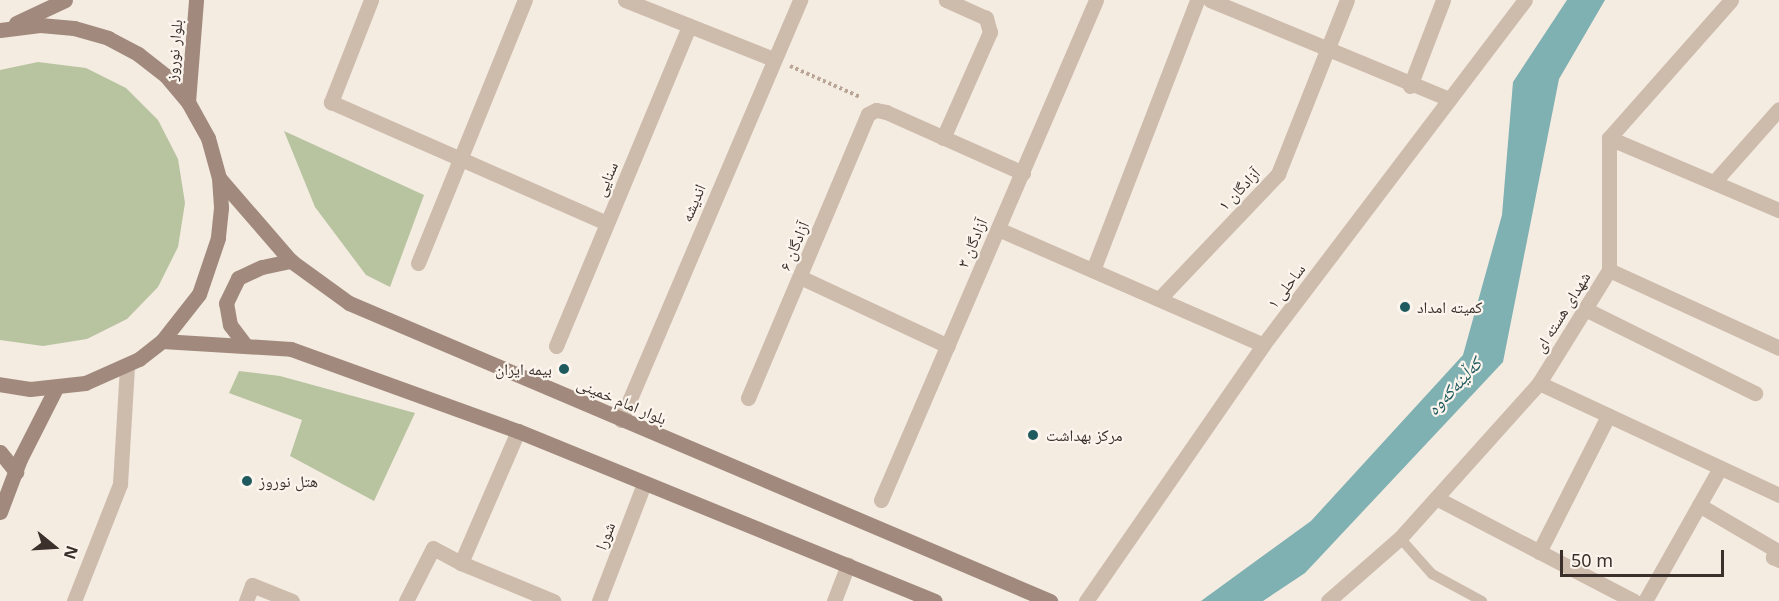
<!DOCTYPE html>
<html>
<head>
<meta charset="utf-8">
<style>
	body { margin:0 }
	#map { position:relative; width:1779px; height:601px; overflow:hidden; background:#f4ebe1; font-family:"Noto Sans","Noto Naskh Arabic",sans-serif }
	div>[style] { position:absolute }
	.green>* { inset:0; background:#b8c4a0 }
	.water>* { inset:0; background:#7fb0b2 }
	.path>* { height:4px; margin-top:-2px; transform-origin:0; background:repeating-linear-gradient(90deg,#b9a596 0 3px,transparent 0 6px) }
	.service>* { height:10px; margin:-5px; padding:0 5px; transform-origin:5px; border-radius:5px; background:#cdbbac }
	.minor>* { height:15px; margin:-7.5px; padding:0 7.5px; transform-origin:7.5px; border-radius:7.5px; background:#cdbbac }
	.tertiary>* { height:15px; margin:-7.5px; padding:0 7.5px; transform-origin:7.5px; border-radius:7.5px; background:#cdbbac }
	.secondary>* { height:15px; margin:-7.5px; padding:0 7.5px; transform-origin:7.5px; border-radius:7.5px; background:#a18a7d }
	.dots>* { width:16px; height:16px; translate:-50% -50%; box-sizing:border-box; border:3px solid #fbf5ee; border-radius:50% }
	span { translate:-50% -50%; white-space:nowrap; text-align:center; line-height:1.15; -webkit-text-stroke:4.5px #fbf5ee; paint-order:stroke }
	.street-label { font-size:16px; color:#3b302b }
	.poi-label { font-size:16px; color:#3b302b }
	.left { translate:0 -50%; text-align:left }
	.right { translate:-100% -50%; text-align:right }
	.water-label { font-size:18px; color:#1f5a5e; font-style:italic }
	.north { position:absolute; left:24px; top:517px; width:60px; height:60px; -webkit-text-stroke:4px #fbf5ee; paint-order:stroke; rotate:108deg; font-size:16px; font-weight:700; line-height:24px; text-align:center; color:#3b302b }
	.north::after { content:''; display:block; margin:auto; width:21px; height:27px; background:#3b302b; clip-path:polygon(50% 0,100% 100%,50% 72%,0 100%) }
	.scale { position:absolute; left:1560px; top:550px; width:164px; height:27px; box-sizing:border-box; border:3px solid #3b302b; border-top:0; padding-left:8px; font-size:18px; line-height:21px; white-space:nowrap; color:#3b302b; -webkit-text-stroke:4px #fbf5ee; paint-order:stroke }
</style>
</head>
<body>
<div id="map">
	<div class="green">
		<div style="clip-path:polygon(38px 62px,86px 68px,126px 88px,158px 120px,178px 159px,185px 203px,178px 247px,158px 287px,127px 319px,87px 339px,43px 346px,0 340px,0 70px)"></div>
		<div style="clip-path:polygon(284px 131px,424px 195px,390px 287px,366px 275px,315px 207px)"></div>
		<div style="clip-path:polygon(239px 371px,280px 376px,415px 413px,374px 501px,290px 456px,302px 420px,229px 393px)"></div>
	</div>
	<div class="water">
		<div style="clip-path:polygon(1567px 0,1605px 0,1559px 79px,1503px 362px,1305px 573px,1263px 601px,1201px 601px,1311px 521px,1463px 355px,1502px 215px,1513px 82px)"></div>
	</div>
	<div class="path">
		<div style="left:790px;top:66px;width:77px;rotate:23.9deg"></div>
	</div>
	<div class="service">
		<div style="left:1400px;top:538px;width:48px;rotate:48.4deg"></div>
		<div style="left:1432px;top:574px;width:57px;rotate:28.4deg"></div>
	</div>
	<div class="minor">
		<div style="left:371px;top:0;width:110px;rotate:111.4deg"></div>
		<div style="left:331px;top:102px;width:300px;rotate:23.7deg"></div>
		<div style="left:625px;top:0;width:159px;rotate:21.7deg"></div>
		<div style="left:1210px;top:0;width:259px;rotate:22.5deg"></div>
		<div style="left:1410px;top:86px;width:92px;rotate:-69deg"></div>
		<div style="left:943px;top:138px;width:116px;rotate:-66.1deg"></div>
		<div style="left:990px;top:32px;width:15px;rotate:-106deg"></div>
		<div style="left:986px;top:18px;width:44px;rotate:-155.8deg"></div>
		<div style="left:1609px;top:138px;width:185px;rotate:23deg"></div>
		<div style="left:1715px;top:181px;width:96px;rotate:-48.4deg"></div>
		<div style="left:998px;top:229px;width:289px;rotate:23.6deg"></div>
		<div style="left:418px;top:263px;width:284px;rotate:-67.9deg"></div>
		<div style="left:1093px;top:270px;width:289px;rotate:-68.9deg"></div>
		<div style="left:1609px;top:270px;width:187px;rotate:24.6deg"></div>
		<div style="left:800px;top:277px;width:163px;rotate:25deg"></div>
		<div style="left:1159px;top:299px;width:173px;rotate:-46.4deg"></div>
		<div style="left:1278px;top:174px;width:187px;rotate:-68.4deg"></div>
		<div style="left:1585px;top:309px;width:190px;rotate:26.3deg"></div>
		<div style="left:556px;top:346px;width:347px;rotate:-67.4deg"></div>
		<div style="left:1539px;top:383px;width:265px;rotate:25deg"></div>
		<div style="left:748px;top:398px;width:308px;rotate:-67.1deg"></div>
		<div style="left:868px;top:114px;width:9px;rotate:-27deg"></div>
		<div style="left:876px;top:110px;width:10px;rotate:11deg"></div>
		<div style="left:886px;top:112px;width:150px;rotate:24deg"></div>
		<div style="left:518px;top:431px;width:144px;rotate:113.4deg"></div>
		<div style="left:461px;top:563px;width:100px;rotate:22.4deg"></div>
		<div style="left:1436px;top:498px;width:223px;rotate:27.5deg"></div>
		<div style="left:881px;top:500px;width:544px;rotate:-66.73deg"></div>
		<div style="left:1699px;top:505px;width:89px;rotate:30.3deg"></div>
		<div style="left:1776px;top:550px;width:8px;rotate:113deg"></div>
		<div style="left:1773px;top:557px;width:7px;rotate:27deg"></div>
		<div style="left:1539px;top:552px;width:153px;rotate:-63.1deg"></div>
		<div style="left:74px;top:601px;width:126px;rotate:-68.5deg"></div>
		<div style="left:120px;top:484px;width:119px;rotate:-86.6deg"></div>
		<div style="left:246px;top:601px;width:17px;rotate:-69deg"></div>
		<div style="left:252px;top:585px;width:43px;rotate:21.8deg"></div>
		<div style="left:406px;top:601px;width:59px;rotate:-63deg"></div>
		<div style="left:433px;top:548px;width:32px;rotate:28deg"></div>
		<div style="left:834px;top:601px;width:39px;rotate:-69deg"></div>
		<div style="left:1645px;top:601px;width:153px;rotate:-60.6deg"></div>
	</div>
	<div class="tertiary">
		<div style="left:621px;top:420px;width:457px;rotate:-66.9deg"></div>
		<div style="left:599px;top:601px;width:125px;rotate:-69deg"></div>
		<div style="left:1086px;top:601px;width:311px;rotate:-55.3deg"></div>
		<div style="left:1263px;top:345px;width:433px;rotate:-52.8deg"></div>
		<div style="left:1328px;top:601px;width:96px;rotate:-41.2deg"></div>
		<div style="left:1400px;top:538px;width:208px;rotate:-48.1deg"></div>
		<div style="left:1539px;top:383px;width:133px;rotate:-58.2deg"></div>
		<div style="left:1609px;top:270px;width:132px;rotate:-90deg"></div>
		<div style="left:1609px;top:138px;width:184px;rotate:-48.5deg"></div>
	</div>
	<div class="secondary">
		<div style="left:16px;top:23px;width:54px;rotate:-25.1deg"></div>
		<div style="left:0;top:30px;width:40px;rotate:-7.1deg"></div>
		<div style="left:40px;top:25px;width:34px;rotate:5deg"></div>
		<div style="left:74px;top:28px;width:35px;rotate:16deg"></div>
		<div style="left:108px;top:38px;width:34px;rotate:28deg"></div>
		<div style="left:138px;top:54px;width:36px;rotate:38deg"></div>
		<div style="left:166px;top:76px;width:34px;rotate:50deg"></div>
		<div style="left:188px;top:102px;width:41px;rotate:60.9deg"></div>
		<div style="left:208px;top:138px;width:41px;rotate:74.6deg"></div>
		<div style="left:219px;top:178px;width:30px;rotate:86deg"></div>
		<div style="left:221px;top:208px;width:30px;rotate:96deg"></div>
		<div style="left:218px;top:238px;width:59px;rotate:108.7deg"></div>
		<div style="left:199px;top:294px;width:60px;rotate:128.2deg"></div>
		<div style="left:162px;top:341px;width:29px;rotate:142deg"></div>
		<div style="left:139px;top:359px;width:59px;rotate:156deg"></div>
		<div style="left:85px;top:383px;width:55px;rotate:173.8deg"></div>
		<div style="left:30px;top:389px;width:30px;rotate:-171deg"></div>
		<div style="left:188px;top:102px;width:102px;rotate:-85.5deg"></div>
		<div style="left:219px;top:178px;width:110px;rotate:49.1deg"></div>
		<div style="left:291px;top:261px;width:72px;rotate:35.9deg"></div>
		<div style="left:349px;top:303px;width:762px;rotate:23.03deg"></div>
		<div style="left:162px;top:341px;width:129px;rotate:3.5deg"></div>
		<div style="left:291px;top:349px;width:241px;rotate:19.9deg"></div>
		<div style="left:518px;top:431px;width:450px;rotate:22.2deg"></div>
		<div style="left:246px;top:346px;width:26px;rotate:-127deg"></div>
		<div style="left:230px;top:325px;width:22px;rotate:-100deg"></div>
		<div style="left:226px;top:303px;width:28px;rotate:-64deg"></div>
		<div style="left:238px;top:278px;width:26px;rotate:-25deg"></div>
		<div style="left:262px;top:267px;width:30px;rotate:-12deg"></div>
		<div style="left:0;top:452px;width:26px;rotate:51deg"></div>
		<div style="left:0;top:512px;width:57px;rotate:-69.3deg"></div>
		<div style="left:20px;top:459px;width:80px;rotate:-63.1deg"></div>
	</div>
	<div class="dots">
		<div style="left:1405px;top:307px;background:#1f5a5e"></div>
		<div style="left:564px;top:369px;background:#1f5a5e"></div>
		<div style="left:1033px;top:435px;background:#1f5a5e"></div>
		<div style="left:247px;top:481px;background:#1f5a5e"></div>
	</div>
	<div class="street-label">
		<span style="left:174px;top:50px;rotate:-85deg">بلوار نوروز</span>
		<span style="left:606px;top:179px;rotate:-67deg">سنایی</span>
		<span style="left:1239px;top:189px;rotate:-46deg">آزادگان ۱</span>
		<span style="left:693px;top:203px;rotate:-67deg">اندیشه</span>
		<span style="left:972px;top:243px;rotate:-67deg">آزادگان ۳</span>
		<span style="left:794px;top:246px;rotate:-67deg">آزادگان ۶</span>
		<span style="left:1286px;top:286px;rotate:-53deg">ساحلی ۱</span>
		<span style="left:1562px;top:312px;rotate:-58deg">شهدای هسته ای</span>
		<span style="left:622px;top:401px;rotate:23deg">بلوار امام خمینی</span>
		<span style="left:605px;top:536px;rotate:-69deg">شورا</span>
	</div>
	<div class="poi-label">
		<span class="left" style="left:1417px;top:307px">کمیته امداد</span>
		<span class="right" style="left:552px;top:369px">بیمه ایران</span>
		<span class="left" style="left:1046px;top:435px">مرکز بهداشت</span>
		<span class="left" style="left:259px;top:481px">هتل نوروز</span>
	</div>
	<div class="water-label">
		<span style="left:1454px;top:386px;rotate:-47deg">کەڵینەکەوە</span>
	</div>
	<div class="north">N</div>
	<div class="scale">50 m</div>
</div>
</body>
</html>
